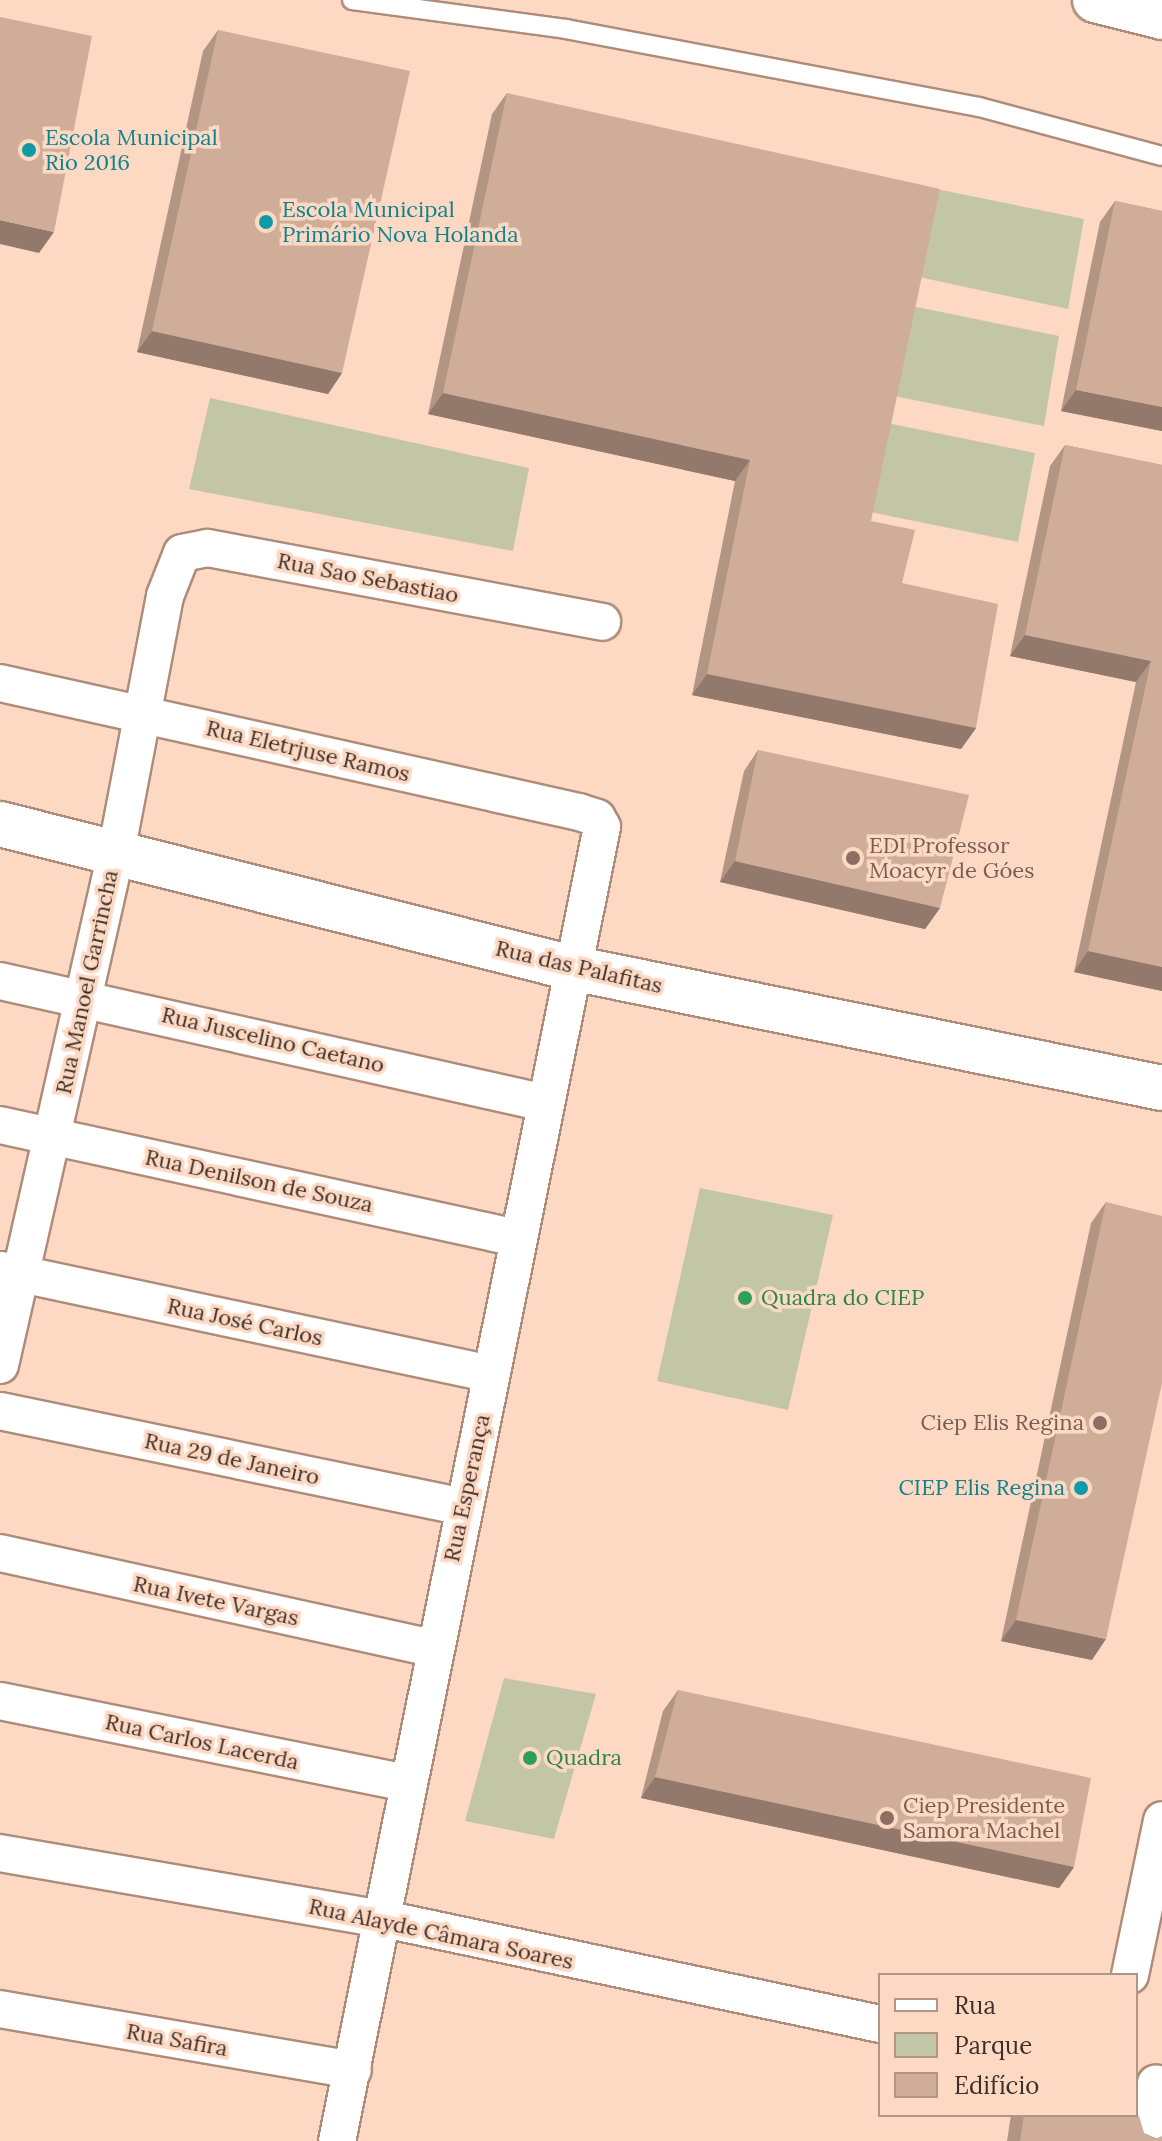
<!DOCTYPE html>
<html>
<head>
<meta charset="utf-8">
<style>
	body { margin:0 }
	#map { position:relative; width:1162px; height:2141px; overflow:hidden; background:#fdd9c4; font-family:Lora,serif }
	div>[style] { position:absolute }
	.green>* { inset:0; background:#c2c5a6 }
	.roads { filter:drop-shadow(2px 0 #ae8c79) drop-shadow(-2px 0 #ae8c79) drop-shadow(0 2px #ae8c79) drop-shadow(0 -2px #ae8c79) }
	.service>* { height:18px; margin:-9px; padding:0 9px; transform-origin:9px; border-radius:9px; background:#fff }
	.minor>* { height:36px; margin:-18px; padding:0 18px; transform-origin:18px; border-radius:18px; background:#fff }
	.tertiary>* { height:44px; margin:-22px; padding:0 22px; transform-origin:22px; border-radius:22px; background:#fff }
	.motorway>* { height:44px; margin:-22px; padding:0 22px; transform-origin:22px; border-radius:22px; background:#fff }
	.wall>* { inset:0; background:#b39584 }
	.shaded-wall>* { inset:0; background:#92796b }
	.building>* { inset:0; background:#d0ad99 }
	.dots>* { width:22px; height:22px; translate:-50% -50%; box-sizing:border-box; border:4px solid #fdd9c4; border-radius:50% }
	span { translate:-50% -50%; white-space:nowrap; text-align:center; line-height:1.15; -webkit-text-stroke:7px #fdd9c4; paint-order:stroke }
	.culture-label { font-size:22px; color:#0d838f }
	.left { translate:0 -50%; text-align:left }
	.right { translate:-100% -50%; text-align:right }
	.street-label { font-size:22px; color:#3e3028 }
	.education-label { font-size:22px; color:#785e54 }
	.leisure-label { font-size:22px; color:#27864d }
	.legend { position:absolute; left:878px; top:1973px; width:260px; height:144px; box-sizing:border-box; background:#fdd9c4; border:2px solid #b19586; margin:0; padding:10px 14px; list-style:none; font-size:24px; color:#3e3028 }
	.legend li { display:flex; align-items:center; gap:16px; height:40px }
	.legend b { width:40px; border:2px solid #b19586 }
</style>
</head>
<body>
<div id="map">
	<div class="green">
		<div style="clip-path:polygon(936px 189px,1084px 219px,1068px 309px,919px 277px)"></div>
		<div style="clip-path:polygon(912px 306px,1059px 336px,1044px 426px,894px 396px)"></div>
		<div style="clip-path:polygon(210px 398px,529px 468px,513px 551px,189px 489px)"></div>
		<div style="clip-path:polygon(887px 423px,1035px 453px,1018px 542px,870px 512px)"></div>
		<div style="clip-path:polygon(700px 1188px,833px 1215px,788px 1410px,657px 1381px)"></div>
		<div style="clip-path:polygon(504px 1678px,596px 1694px,554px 1839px,465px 1821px)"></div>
	</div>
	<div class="roads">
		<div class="service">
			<div style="left:352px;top:0;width:216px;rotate:7.7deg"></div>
			<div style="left:566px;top:29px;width:420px;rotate:10.7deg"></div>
			<div style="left:979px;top:107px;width:189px;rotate:15deg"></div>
		</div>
		<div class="minor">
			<div style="left:0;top:683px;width:593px;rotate:12.56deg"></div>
			<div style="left:579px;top:812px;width:19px;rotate:18deg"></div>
			<div style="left:597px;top:818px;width:10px;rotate:61deg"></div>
			<div style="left:602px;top:827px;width:1340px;rotate:101.4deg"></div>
			<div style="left:0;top:981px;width:558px;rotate:12.62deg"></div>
			<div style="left:0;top:1125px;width:529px;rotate:12.33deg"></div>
			<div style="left:2px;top:1270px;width:499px;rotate:12deg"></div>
			<div style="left:0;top:1365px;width:525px;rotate:-77.23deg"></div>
			<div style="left:116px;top:853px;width:262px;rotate:-79.2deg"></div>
			<div style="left:165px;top:596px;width:46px;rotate:-68.4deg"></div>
			<div style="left:182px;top:553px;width:26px;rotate:-11deg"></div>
			<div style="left:208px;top:548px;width:401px;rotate:10.6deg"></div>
			<div style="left:0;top:1411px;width:473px;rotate:11.7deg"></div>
			<div style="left:0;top:1553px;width:443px;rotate:12.4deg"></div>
			<div style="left:0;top:1701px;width:413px;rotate:11.4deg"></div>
			<div style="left:0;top:1853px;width:390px;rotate:9.8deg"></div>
			<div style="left:384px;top:1919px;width:507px;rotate:11.95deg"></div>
			<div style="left:1130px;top:1975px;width:158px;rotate:-78.3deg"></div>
			<div style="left:0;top:2009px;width:358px;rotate:9.8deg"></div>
			<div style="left:1143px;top:2141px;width:59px;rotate:-77.4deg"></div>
		</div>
		<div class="tertiary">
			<div style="left:0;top:824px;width:590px;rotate:14.13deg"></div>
			<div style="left:572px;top:968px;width:602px;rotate:11.5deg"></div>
		</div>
		<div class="motorway">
			<div style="left:1095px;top:0;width:69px;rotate:14.2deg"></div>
		</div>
	</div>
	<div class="wall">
		<div style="clip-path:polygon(218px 30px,342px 373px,328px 394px,137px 352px,203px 51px)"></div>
		<div style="clip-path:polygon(507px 93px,902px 583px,976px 728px,961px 749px,692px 695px,735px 481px,428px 414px,492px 114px)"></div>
		<div style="clip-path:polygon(1115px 201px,1162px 211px,1162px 431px,1061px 411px,1100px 222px)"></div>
		<div style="clip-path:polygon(1065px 445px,1162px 465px,1162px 991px,1074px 972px,1136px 682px,1010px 656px,1050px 466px)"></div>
		<div style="clip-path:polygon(758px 750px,940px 908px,925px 929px,720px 882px,744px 771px)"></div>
		<div style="clip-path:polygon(1106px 1202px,1092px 1660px,1001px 1641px,1091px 1223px)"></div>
		<div style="clip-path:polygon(678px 1690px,1074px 1867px,1059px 1888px,641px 1798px,663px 1711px)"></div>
		<div style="clip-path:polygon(1011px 2115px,1136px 2115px,1144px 2133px,1162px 2141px,1007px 2141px)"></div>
	</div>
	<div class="shaded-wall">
		<div style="clip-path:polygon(0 220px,54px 232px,39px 253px,0 244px)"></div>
		<div style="clip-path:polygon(152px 331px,342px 373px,328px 394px,137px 352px)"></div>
		<div style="clip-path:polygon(1076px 390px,1162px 407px,1162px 431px,1061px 411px)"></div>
		<div style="clip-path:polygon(443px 393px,750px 460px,735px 481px,428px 414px)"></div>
		<div style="clip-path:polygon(1025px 635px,1151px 661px,1136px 682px,1010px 656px)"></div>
		<div style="clip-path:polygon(707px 674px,976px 728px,961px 749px,692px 695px)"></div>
		<div style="clip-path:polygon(735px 861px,940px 908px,925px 929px,720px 882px)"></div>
		<div style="clip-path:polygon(1088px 951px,1162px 967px,1162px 991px,1074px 972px)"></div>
		<div style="clip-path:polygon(1016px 1620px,1106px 1639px,1092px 1660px,1001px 1641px)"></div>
		<div style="clip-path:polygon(655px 1777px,1074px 1867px,1059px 1888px,641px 1798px)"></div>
	</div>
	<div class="building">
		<div style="clip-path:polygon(0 17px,92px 36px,54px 232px,0 220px)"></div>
		<div style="clip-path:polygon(218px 30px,410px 71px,342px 373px,152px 331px)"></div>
		<div style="clip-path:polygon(507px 93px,940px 189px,871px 521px,915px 530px,902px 583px,998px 604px,976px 728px,707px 674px,750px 460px,443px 393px)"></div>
		<div style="clip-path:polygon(1115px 201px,1162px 211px,1162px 407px,1076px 390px)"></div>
		<div style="clip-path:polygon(1065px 445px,1162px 465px,1162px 967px,1088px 951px,1151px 661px,1025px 635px)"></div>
		<div style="clip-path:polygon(758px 750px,969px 795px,940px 908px,735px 861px)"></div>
		<div style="clip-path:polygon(1106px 1202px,1162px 1216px,1162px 1383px,1106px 1639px,1016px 1620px)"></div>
		<div style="clip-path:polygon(678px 1690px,1091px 1778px,1074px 1867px,655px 1777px)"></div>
		<div style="clip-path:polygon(1024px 2115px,1136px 2115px,1139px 2116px,1144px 2133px,1155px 2139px,1162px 2136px,1162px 2141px,1020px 2141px)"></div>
	</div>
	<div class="dots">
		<div style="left:29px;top:150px;background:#0f9aa8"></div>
		<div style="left:266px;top:222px;background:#0f9aa8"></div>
		<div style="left:853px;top:858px;background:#8d6e63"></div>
		<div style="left:745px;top:1298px;background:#2e9e5b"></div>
		<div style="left:1100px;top:1423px;background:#8d6e63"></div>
		<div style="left:1081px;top:1488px;background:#0f9aa8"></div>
		<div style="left:530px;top:1758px;background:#2e9e5b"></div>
		<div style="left:887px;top:1818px;background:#8d6e63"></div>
	</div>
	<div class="culture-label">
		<span class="left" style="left:45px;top:150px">Escola Municipal<br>Rio 2016</span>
		<span class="left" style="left:282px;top:222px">Escola Municipal<br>Primário Nova Holanda</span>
		<span class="right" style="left:1065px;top:1488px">CIEP Elis Regina</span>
	</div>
	<div class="street-label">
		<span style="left:368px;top:578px;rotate:11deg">Rua Sao Sebastiao</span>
		<span style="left:308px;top:751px;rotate:13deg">Rua Eletrjuse Ramos</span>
		<span style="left:579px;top:967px;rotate:13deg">Rua das Palafitas</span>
		<span style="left:87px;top:982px;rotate:-78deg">Rua Manoel Garrincha</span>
		<span style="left:273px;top:1040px;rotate:13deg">Rua Juscelino Caetano</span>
		<span style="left:259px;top:1181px;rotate:12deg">Rua Denilson de Souza</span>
		<span style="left:245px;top:1322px;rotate:12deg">Rua José Carlos</span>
		<span style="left:232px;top:1459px;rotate:12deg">Rua 29 de Janeiro</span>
		<span style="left:467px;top:1488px;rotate:-78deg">Rua Esperança</span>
		<span style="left:216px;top:1601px;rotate:12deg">Rua Ivete Vargas</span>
		<span style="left:202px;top:1742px;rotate:12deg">Rua Carlos Lacerda</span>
		<span style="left:441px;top:1934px;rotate:12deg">Rua Alayde Câmara Soares</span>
		<span style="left:177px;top:2040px;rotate:10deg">Rua Safira</span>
	</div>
	<div class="education-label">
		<span class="left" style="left:869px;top:858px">EDI Professor<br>Moacyr de Góes</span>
		<span class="right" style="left:1084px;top:1423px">Ciep Elis Regina</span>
		<span class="left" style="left:903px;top:1818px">Ciep Presidente<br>Samora Machel</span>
	</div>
	<div class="leisure-label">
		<span class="left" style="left:761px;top:1298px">Quadra do CIEP</span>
		<span class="left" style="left:546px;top:1758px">Quadra</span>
	</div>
	<ul class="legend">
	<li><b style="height:10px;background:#fff"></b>Rua</li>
	<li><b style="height:22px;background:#c2c5a6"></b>Parque</li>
	<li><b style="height:22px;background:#d0ad99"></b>Edifício</li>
	</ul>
</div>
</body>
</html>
